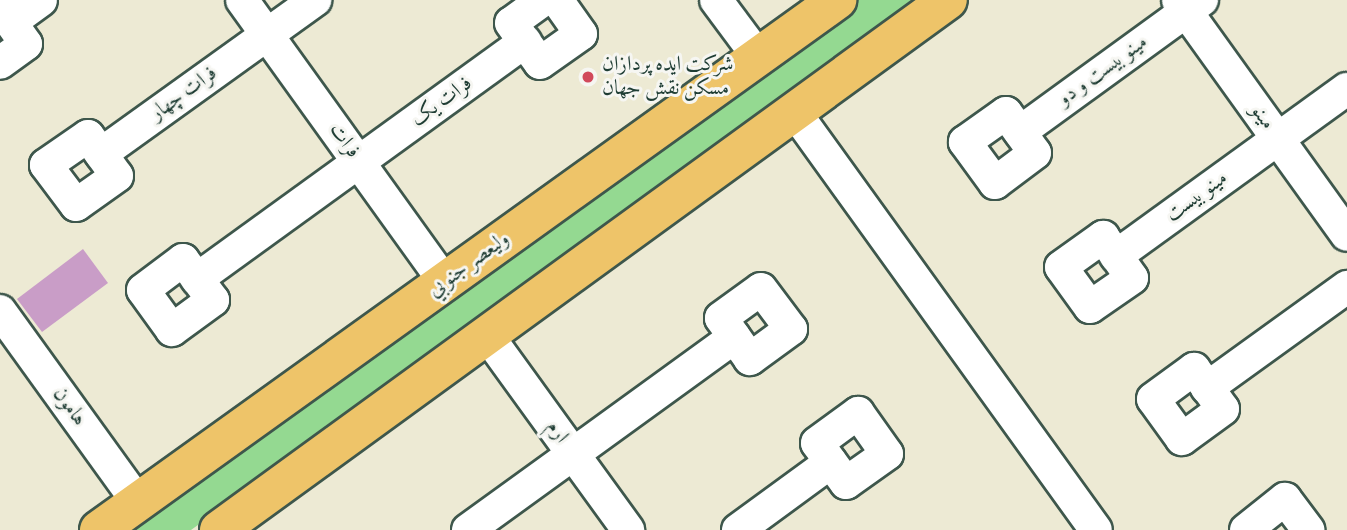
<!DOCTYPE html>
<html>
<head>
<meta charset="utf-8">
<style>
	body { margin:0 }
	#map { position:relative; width:1347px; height:530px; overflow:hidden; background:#edead4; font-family:Vollkorn,Amiri,serif }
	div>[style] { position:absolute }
	.green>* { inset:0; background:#94d991 }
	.building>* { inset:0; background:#c99dc7 }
	.roads { filter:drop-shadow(2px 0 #3e574c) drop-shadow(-2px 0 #3e574c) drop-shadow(0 2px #3e574c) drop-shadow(0 -2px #3e574c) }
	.minor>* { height:32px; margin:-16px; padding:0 16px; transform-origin:16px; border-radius:16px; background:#fff }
	.major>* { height:38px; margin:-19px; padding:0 19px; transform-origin:19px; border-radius:19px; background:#eec469 }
	.dots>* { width:19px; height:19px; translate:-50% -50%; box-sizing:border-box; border:4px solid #f6f6f2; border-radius:50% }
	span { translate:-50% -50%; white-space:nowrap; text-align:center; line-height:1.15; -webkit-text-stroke:6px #f6f6f2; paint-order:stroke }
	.poi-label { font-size:21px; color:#1f3d34 }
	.left { translate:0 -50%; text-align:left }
	.street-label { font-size:21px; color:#1f3d34 }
</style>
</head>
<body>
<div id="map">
	<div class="green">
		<div style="clip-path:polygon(856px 0,929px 0,191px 530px,119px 530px)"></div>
	</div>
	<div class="building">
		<div style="clip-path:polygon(83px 249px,108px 283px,42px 332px,17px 299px)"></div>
	</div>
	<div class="roads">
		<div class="minor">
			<div style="left:242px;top:0;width:347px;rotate:54.3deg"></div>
			<div style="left:543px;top:0;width:39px;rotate:144deg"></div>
			<div style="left:511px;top:23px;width:49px;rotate:54.1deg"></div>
			<div style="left:540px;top:63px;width:50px;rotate:-35.3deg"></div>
			<div style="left:581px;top:34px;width:42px;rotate:-125.2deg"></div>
			<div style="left:716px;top:0;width:72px;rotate:53.4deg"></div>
			<div style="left:1178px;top:0;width:289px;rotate:54.3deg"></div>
			<div style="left:0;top:7px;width:45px;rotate:54.9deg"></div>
			<div style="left:26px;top:44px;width:32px;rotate:144deg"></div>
			<div style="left:11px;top:22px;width:37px;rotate:-36deg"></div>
			<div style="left:794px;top:111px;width:516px;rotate:54.22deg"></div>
			<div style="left:1006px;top:113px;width:49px;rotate:54.1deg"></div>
			<div style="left:1035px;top:153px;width:50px;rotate:143.1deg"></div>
			<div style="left:995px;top:183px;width:51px;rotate:-126.2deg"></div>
			<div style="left:965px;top:142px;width:50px;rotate:-35.3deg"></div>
			<div style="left:1020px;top:132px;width:225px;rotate:-36deg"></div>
			<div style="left:88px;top:136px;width:49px;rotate:54.1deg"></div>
			<div style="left:117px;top:176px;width:50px;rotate:144.7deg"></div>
			<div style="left:76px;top:205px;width:50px;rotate:-126.9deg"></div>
			<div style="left:46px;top:165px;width:51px;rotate:-34.6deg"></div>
			<div style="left:101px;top:154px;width:264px;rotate:-35.7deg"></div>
			<div style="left:1103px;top:237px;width:50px;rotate:54.7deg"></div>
			<div style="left:1132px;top:278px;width:51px;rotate:145.4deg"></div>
			<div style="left:1090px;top:307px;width:49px;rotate:-125.9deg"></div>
			<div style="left:1061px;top:267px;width:52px;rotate:-35.5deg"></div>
			<div style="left:1116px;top:256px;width:285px;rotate:-35.9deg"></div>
			<div style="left:183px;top:260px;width:50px;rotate:53.1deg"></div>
			<div style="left:213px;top:300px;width:51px;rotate:143.8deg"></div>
			<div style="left:172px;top:330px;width:49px;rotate:-125.9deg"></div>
			<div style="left:143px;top:290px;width:50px;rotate:-36.9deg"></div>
			<div style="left:197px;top:279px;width:405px;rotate:-35.9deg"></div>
			<div style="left:761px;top:289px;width:50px;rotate:53.1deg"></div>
			<div style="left:791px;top:329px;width:51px;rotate:143.8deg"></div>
			<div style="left:750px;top:359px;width:50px;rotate:-125.3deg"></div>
			<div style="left:721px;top:318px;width:49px;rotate:-35.9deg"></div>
			<div style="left:0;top:311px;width:236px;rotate:54.2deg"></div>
			<div style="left:487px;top:335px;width:241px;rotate:54.1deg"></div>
			<div style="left:1194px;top:369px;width:49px;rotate:54.1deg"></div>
			<div style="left:1223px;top:409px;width:51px;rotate:143.8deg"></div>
			<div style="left:1182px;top:439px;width:49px;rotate:-125.9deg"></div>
			<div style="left:1153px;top:399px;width:51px;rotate:-36.2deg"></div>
			<div style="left:1207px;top:388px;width:173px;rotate:-35.8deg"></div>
			<div style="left:858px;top:413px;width:50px;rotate:54.7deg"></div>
			<div style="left:887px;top:454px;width:50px;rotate:144.7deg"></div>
			<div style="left:846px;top:483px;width:49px;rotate:-125.9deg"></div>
			<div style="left:817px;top:443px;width:51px;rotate:-36.2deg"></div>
			<div style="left:468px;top:530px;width:329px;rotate:-35.9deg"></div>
			<div style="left:738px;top:530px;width:115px;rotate:-36.2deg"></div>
			<div style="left:1246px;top:530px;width:50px;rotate:-38.5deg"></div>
			<div style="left:1285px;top:499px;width:39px;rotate:53deg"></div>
		</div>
		<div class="major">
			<div style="left:99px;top:530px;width:909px;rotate:-35.68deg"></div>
			<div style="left:219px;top:530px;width:901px;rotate:-36.02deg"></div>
		</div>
	</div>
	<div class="dots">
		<div style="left:588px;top:77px;background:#d1495b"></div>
	</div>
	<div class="poi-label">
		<span class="left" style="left:602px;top:77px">شرکت ایده پردازان<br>مسکن نقش جهان</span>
	</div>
	<div class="street-label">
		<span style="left:1103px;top:71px;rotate:-36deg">مینو بیست و دو</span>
		<span style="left:184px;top:94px;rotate:-36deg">فرات چهار</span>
		<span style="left:442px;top:102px;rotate:-36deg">فرات یک</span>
		<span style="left:1262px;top:117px;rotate:54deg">مینو</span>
		<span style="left:344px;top:141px;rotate:54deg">فرات</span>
		<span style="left:1197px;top:197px;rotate:-36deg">مینو بیست</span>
		<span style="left:469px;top:265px;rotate:-36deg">وليعصر جنوبي</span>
		<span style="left:69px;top:407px;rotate:54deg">هامون</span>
		<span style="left:557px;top:432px;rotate:54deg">ارم</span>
	</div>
</div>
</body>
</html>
